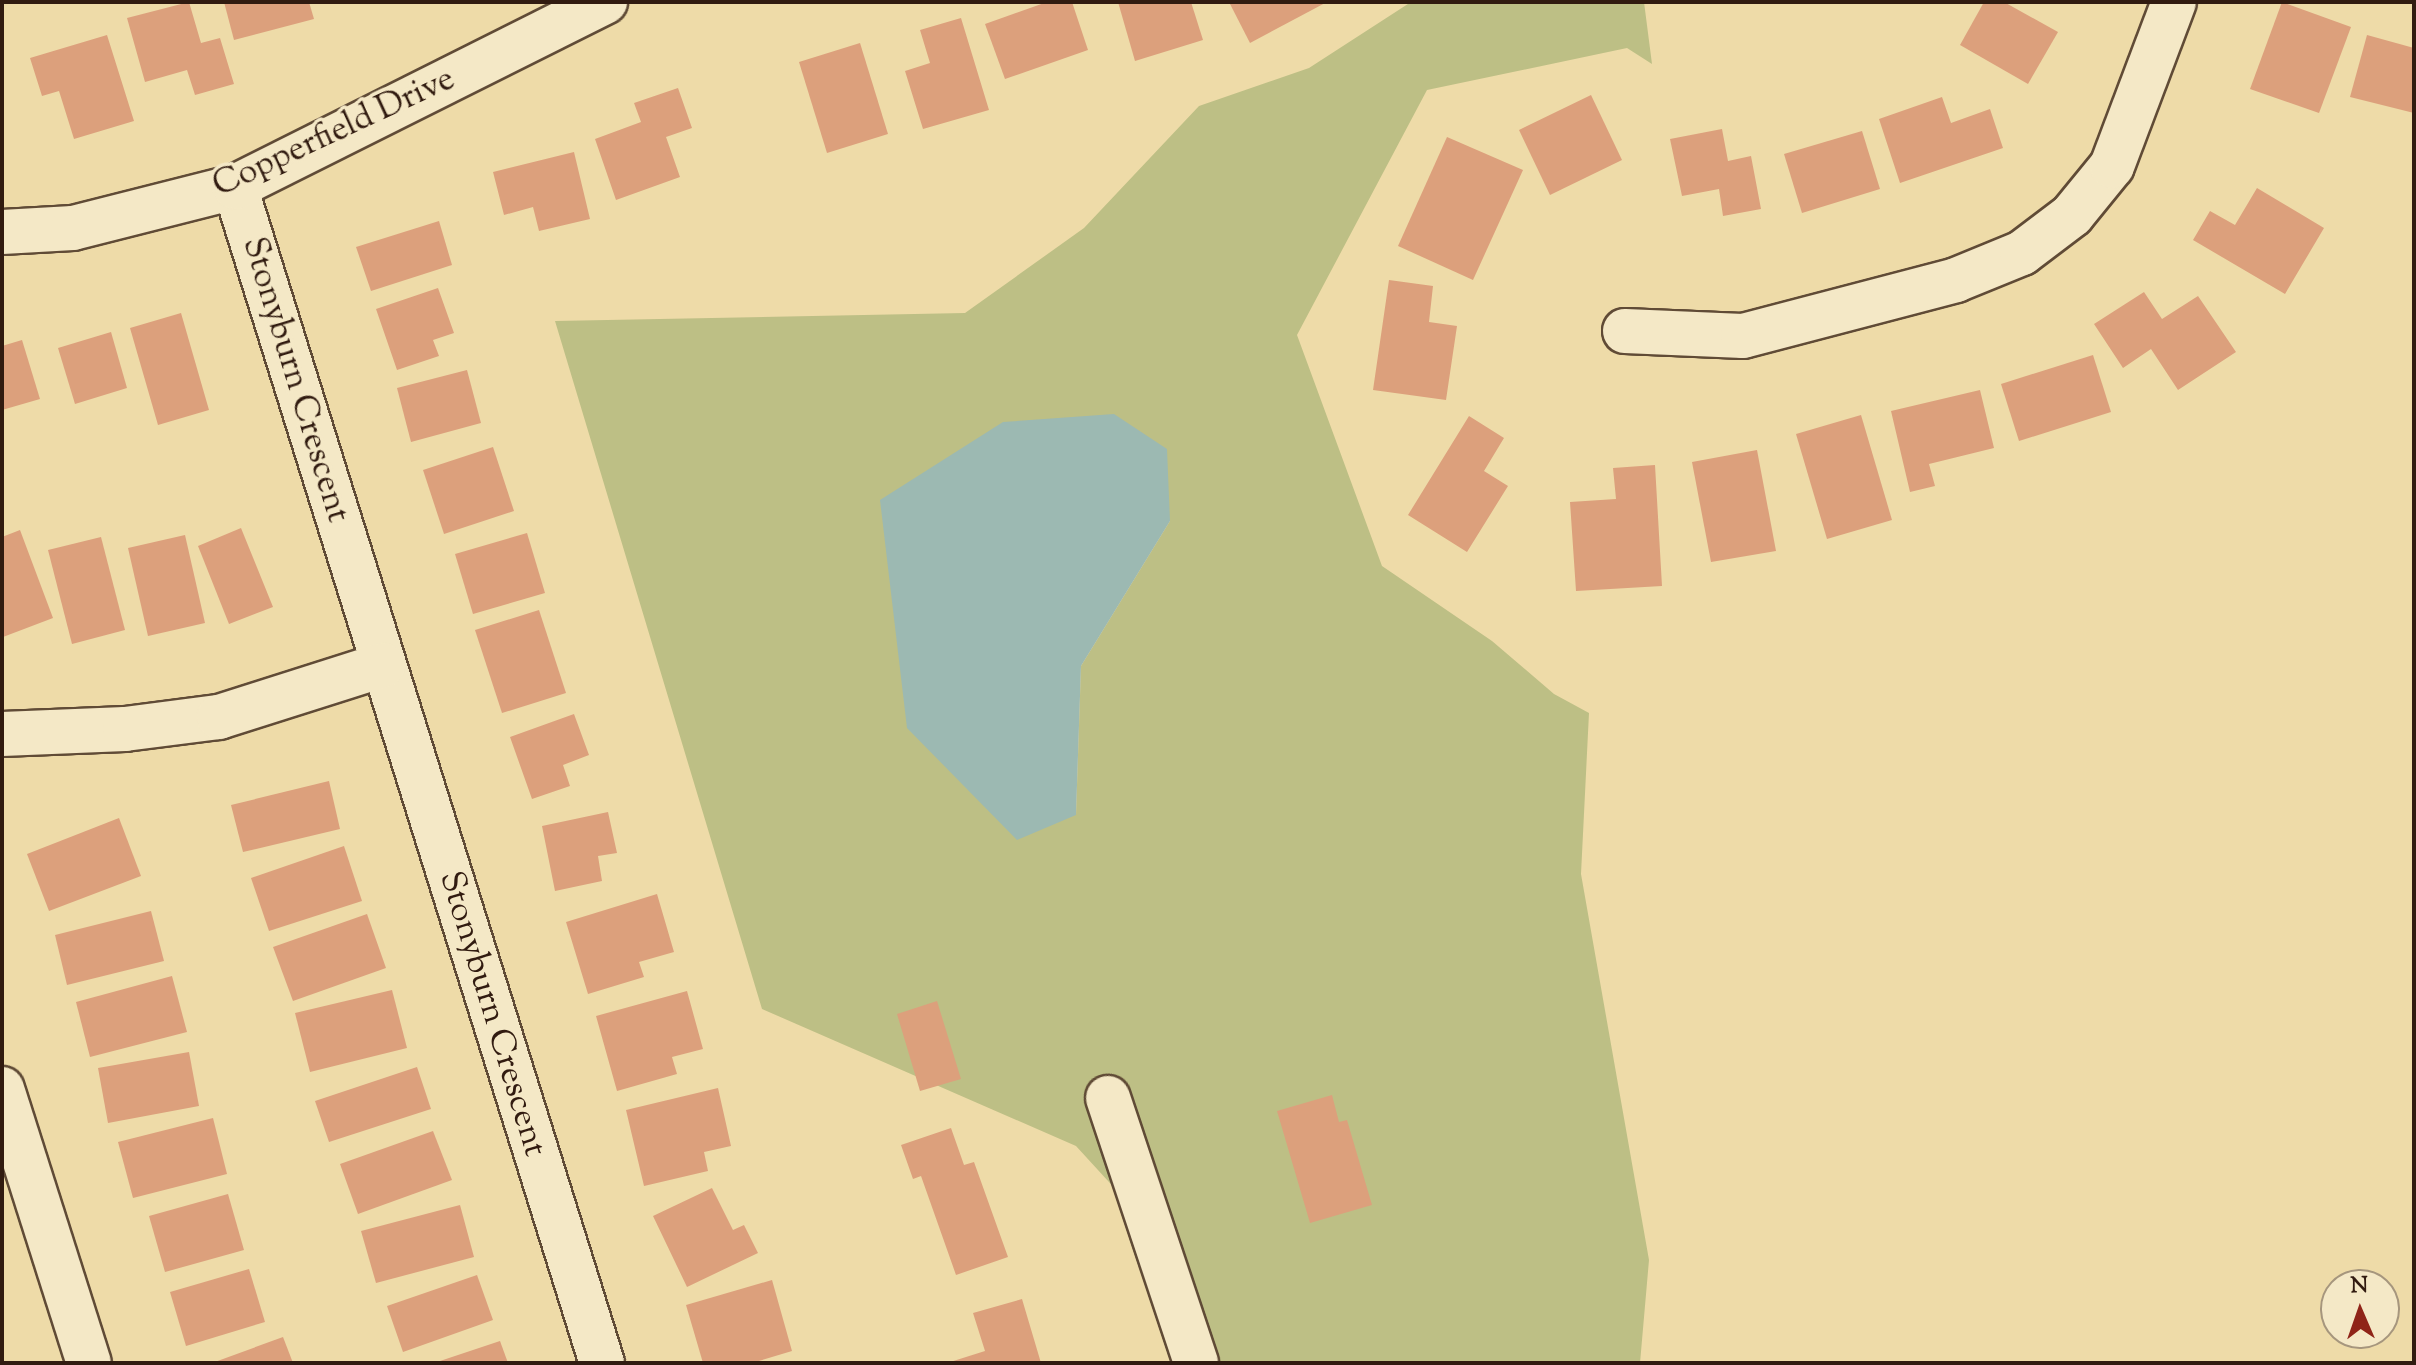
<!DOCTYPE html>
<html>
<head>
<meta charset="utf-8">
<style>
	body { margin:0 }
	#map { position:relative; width:2416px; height:1365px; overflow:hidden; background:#eedba8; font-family:"Sorts Mill Goudy",serif }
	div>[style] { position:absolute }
	.green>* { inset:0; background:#bdbf85 }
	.water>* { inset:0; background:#9cb9b2 }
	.building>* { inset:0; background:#dca07c }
	.roads { filter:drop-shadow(2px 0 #604b36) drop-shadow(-2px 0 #604b36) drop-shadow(0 2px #604b36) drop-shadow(0 -2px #604b36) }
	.minor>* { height:44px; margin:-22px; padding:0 22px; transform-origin:22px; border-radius:22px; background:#f4e8c6 }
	span { translate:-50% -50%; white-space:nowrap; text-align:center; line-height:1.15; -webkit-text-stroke:7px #f4e8c6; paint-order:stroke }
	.street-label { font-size:34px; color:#311b10 }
	.frame { position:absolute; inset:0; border:4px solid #311b10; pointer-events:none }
	.north { position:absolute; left:2320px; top:1269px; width:80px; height:80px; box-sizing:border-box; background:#f4e8c6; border:2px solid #a6967d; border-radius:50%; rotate:358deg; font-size:22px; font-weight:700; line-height:32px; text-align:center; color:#311b10 }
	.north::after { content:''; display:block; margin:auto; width:28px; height:36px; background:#8f2418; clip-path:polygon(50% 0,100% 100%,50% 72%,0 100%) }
</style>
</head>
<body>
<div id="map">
	<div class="green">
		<div style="clip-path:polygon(evenodd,1411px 2px,1644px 2px,1652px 64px,1627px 48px,1427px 90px,1297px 335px,1382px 566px,1492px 641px,1554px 694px,1589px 713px,1581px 874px,1649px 1260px,1640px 1363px,1209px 1363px,1130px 1205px,1076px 1146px,762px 1009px,555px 321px,965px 313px,1084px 228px,1199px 106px,1309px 68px,1411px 2px,1003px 422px,1170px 521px,1081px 666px,1076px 815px,1003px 422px)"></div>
	</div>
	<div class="water">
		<div style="clip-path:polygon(1114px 414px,1167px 449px,1170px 521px,1081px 666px,1076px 815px,1017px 840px,907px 728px,880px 500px,1003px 422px)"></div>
	</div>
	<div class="building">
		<div style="clip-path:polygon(189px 2px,201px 43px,220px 38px,234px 84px,195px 95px,187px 70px,145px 82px,127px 18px)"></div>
		<div style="clip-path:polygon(224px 2px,309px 2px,314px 19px,234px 40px)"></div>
		<div style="clip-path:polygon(1047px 2px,1072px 2px,1088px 50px,1005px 79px,985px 24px)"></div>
		<div style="clip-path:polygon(1118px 2px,1191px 2px,1203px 40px,1135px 61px)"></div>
		<div style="clip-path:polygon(1229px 2px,1327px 2px,1250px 43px)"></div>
		<div style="clip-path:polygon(1984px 2px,2004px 2px,2058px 32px,2028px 84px,1960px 45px)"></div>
		<div style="clip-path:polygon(2282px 2px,2351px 27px,2319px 113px,2250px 89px)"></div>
		<div style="clip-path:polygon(961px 18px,989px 110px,923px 129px,905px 71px,930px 63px,920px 30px)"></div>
		<div style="clip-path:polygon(107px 35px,134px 121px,74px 139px,59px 91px,42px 96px,30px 58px)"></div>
		<div style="clip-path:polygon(2367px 35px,2414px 48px,2414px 113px,2350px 97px)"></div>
		<div style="clip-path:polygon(860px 43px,888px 134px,827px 153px,799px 62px)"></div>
		<div style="clip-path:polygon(678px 88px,692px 128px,666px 137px,680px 177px,616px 200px,595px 139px,641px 122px,634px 103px)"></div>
		<div style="clip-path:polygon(1591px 95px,1622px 160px,1550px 195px,1519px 130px)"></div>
		<div style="clip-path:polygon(1942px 97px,1951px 123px,1990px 109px,2003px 148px,1900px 183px,1879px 119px)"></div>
		<div style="clip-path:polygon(1722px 129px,1728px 161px,1751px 156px,1761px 209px,1723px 216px,1719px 189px,1682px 196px,1670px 139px)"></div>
		<div style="clip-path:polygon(1862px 131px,1880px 189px,1802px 213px,1784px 154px)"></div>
		<div style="clip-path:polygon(1447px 137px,1523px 170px,1473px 280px,1398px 246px)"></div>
		<div style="clip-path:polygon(574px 152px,590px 219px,539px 231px,533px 207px,504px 215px,493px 172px)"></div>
		<div style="clip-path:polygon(2257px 188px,2324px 228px,2285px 294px,2193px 240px,2210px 211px,2235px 225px)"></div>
		<div style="clip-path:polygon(439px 221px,452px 265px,371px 291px,356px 247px)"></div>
		<div style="clip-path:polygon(1389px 280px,1433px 286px,1429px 322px,1457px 326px,1446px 400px,1373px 390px)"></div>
		<div style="clip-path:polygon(438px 288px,454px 333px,433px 340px,439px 356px,397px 370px,376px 309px)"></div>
		<div style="clip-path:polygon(2144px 292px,2162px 319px,2198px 296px,2236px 352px,2178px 390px,2151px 349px,2123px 368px,2094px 324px)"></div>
		<div style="clip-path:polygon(181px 313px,209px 410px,158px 425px,130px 328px)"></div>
		<div style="clip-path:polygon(111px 332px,127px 388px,75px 404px,58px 348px)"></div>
		<div style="clip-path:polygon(22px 340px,40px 399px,2px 410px,2px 346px)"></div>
		<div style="clip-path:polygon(2093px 355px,2111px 412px,2019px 441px,2001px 384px)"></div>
		<div style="clip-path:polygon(467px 370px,481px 423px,411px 442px,397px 388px)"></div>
		<div style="clip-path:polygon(1980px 390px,1994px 448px,1929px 464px,1935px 486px,1910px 492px,1891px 411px)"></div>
		<div style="clip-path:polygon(1861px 415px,1892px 520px,1827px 539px,1796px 434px)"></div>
		<div style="clip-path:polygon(1469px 416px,1504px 438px,1484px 471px,1508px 486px,1467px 552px,1408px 515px)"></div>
		<div style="clip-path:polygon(493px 447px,514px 511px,444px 534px,423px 470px)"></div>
		<div style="clip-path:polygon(1757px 450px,1776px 551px,1711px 562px,1692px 462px)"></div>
		<div style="clip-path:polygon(1655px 465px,1662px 586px,1576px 591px,1570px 502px,1616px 499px,1613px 468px)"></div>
		<div style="clip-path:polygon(241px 528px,273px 607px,229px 624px,198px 546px)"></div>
		<div style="clip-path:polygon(20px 530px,53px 618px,3px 637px,2px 537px)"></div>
		<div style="clip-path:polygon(527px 533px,545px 593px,473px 614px,455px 554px)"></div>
		<div style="clip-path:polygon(185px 535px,205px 623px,148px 636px,128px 548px)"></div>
		<div style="clip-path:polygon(101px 537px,125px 630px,72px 644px,48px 550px)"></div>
		<div style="clip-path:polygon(539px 610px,566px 693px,502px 713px,475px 630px)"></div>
		<div style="clip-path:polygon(574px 714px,589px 755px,563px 765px,570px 786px,532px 799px,510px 737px)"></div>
		<div style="clip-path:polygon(329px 781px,340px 829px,243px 852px,231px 805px)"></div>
		<div style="clip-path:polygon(608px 812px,617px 853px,598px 856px,602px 881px,555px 891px,542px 826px)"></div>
		<div style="clip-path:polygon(119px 818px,141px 876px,49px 911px,27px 854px)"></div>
		<div style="clip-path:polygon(344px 846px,362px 901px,269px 931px,251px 878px)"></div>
		<div style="clip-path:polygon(657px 894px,674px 952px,639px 962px,644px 977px,588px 994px,566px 922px)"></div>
		<div style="clip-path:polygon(151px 911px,164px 961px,67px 985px,55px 935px)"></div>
		<div style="clip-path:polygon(367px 914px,386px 968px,293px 1001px,273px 947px)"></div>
		<div style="clip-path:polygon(172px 976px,187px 1032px,90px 1057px,76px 1002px)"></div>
		<div style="clip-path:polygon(392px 990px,407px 1048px,310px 1072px,295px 1013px)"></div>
		<div style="clip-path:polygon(687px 991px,703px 1049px,672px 1057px,677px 1074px,617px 1091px,596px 1016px)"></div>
		<div style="clip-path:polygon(937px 1001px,961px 1079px,920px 1091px,897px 1014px)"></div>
		<div style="clip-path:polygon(189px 1052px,199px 1106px,108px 1123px,98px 1068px)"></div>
		<div style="clip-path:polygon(417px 1067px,431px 1109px,329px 1142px,315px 1101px)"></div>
		<div style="clip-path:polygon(718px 1088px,731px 1146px,704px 1152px,708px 1171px,644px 1186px,626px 1110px)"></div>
		<div style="clip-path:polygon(1332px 1095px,1339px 1122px,1347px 1120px,1372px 1205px,1310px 1223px,1277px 1111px)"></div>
		<div style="clip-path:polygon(213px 1118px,227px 1174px,133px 1198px,118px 1142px)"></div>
		<div style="clip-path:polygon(951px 1128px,964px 1165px,974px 1162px,1008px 1257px,956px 1275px,921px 1176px,913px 1179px,901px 1145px)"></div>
		<div style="clip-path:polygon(433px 1131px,452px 1180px,358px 1214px,340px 1164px)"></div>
		<div style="clip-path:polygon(712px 1188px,733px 1230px,744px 1225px,758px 1253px,687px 1287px,653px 1216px)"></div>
		<div style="clip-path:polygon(228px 1194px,244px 1250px,165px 1272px,149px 1216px)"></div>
		<div style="clip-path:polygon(460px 1205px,474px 1257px,376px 1283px,361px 1231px)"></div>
		<div style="clip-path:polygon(249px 1269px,265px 1322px,186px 1346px,170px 1292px)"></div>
		<div style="clip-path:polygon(477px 1275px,493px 1320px,403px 1352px,387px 1306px)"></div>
		<div style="clip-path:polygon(772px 1280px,792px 1351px,752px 1363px,703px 1363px,686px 1305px)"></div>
		<div style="clip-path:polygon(1022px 1299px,1041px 1363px,947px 1363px,985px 1351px,973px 1313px)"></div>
		<div style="clip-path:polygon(283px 1337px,293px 1363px,212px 1363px)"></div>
		<div style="clip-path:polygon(500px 1341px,508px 1363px,437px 1363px,437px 1362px)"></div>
	</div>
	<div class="roads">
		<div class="minor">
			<div style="left:235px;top:187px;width:1232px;rotate:72.67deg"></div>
			<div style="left:2px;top:232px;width:71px;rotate:-3.2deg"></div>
			<div style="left:73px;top:228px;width:167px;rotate:-14.2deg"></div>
			<div style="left:235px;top:187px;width:414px;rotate:-26.6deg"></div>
			<div style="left:1625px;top:331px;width:118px;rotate:2.4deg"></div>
			<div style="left:1743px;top:336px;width:220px;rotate:-14.7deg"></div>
			<div style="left:1956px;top:280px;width:71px;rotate:-22.2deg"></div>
			<div style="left:2022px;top:253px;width:63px;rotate:-37.2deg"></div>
			<div style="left:2072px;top:215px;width:63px;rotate:-50.8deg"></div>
			<div style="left:2112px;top:166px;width:175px;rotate:-69.3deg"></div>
			<div style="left:2px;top:734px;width:123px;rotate:-2.3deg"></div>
			<div style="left:125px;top:729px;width:95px;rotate:-7.3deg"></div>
			<div style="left:219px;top:717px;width:172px;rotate:-17.6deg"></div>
			<div style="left:2px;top:1089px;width:287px;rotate:72.4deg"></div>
			<div style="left:1108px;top:1098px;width:279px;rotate:71.6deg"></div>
		</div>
	</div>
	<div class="street-label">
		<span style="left:334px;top:133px;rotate:-25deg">Copperfield Drive</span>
		<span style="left:295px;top:380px;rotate:73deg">Stonyburn Crescent</span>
		<span style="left:492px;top:1014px;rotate:73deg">Stonyburn Crescent</span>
	</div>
	<div class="frame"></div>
	<div class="north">N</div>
</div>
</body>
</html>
